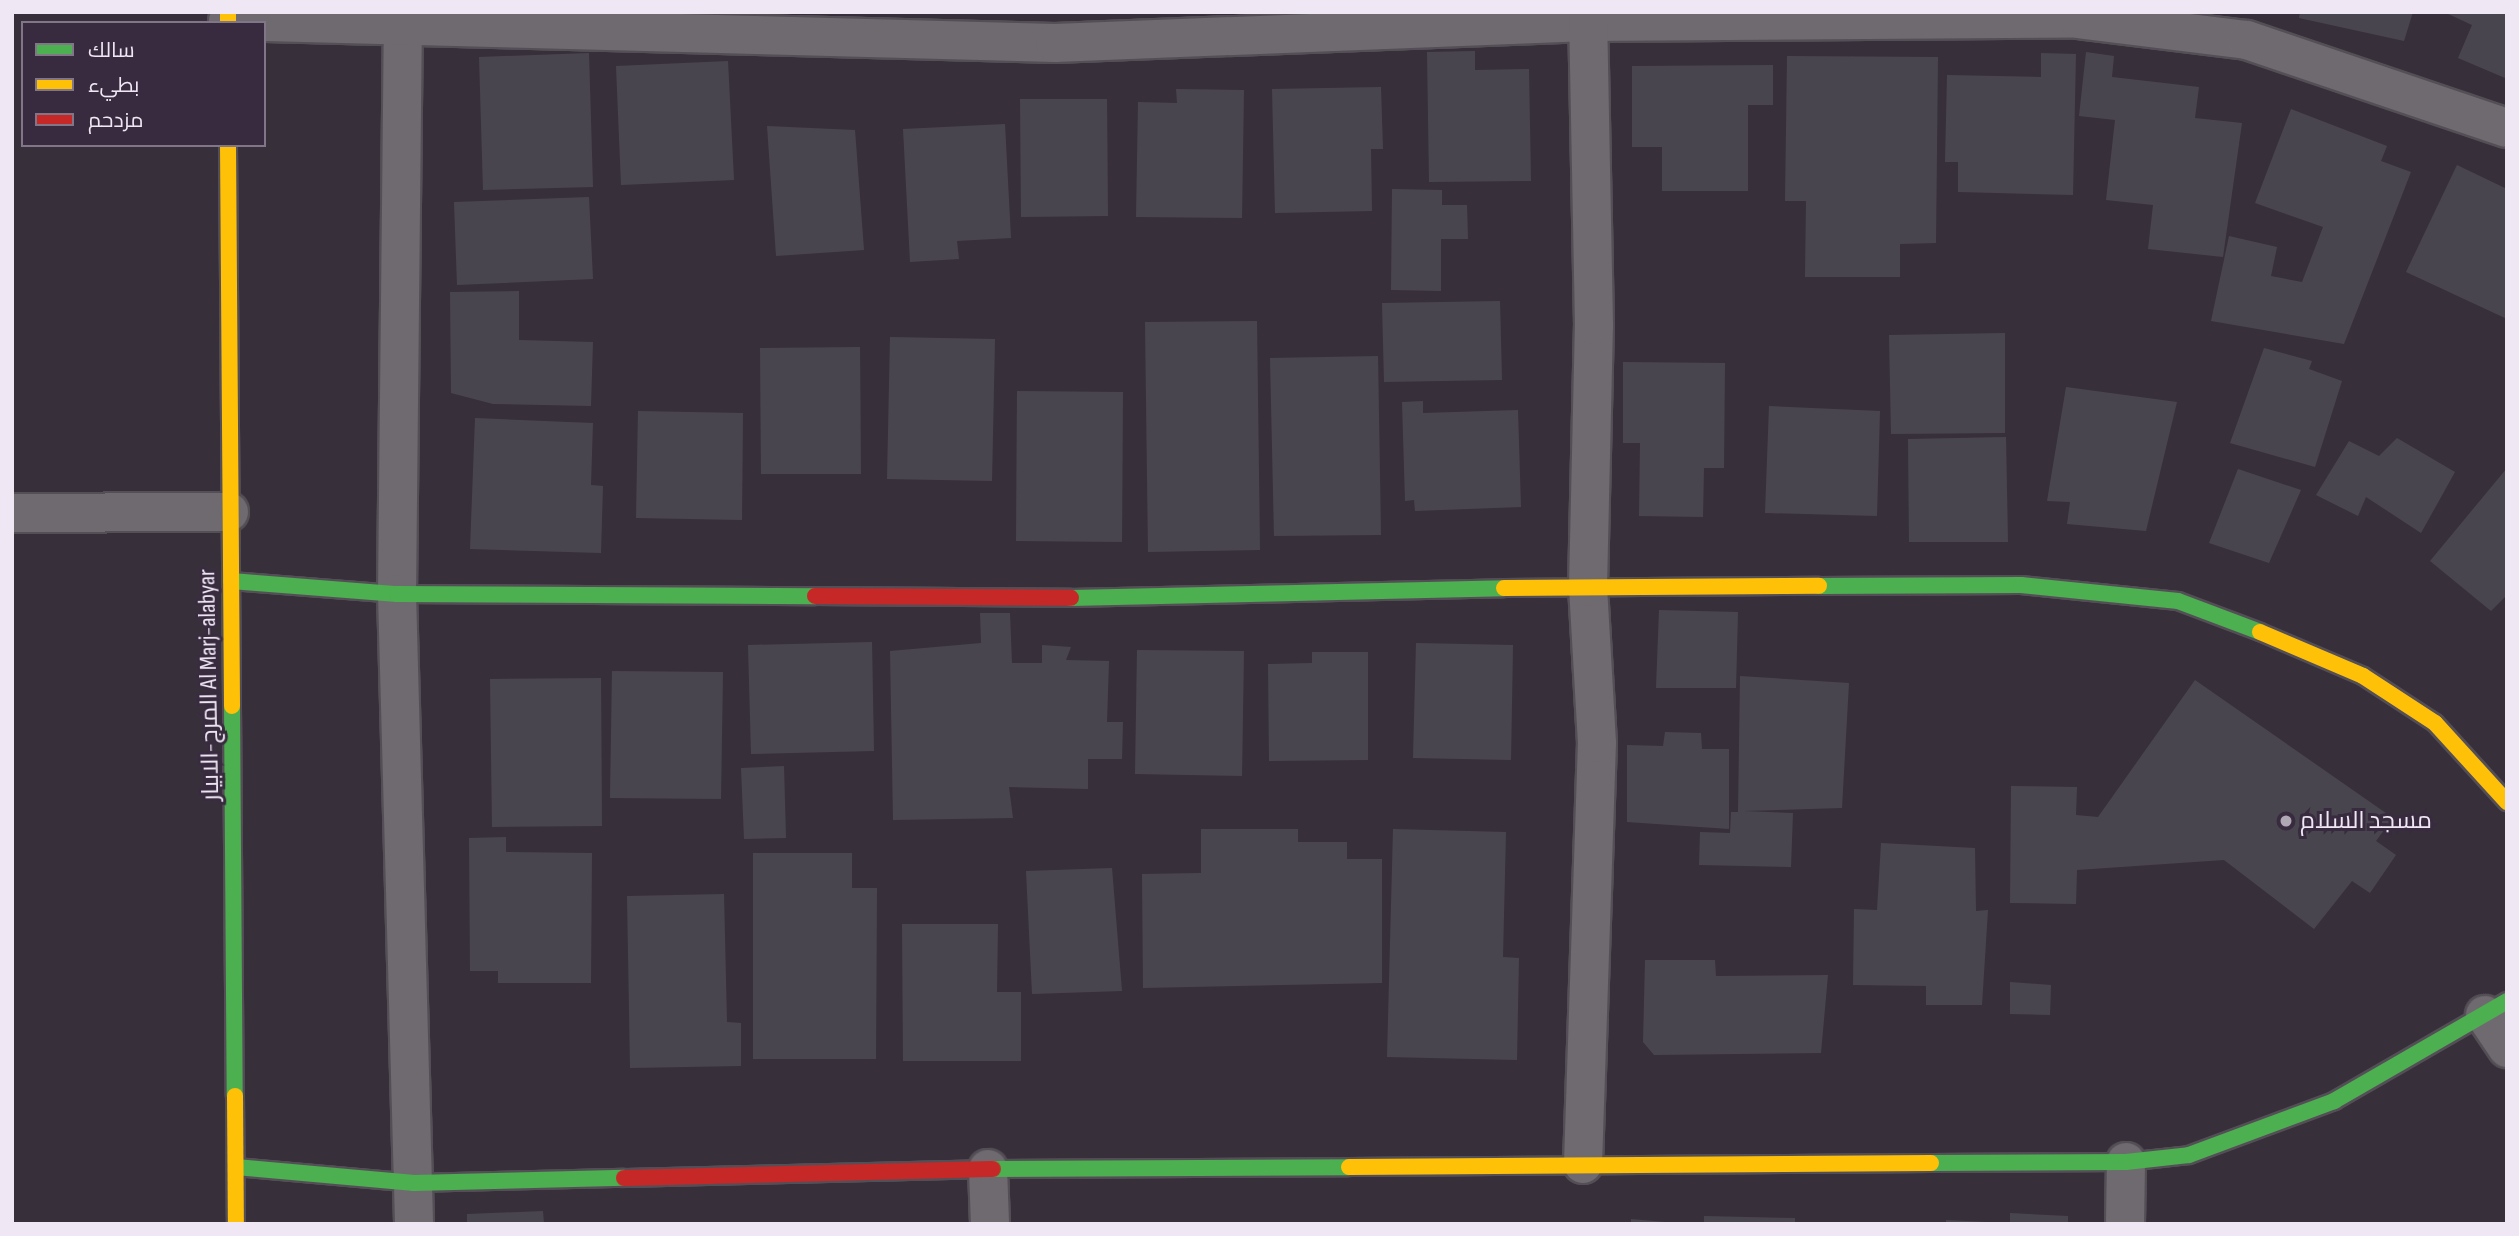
<!DOCTYPE html>
<html>
<head>
<meta charset="utf-8">
<style>
	body { margin:0 }
	#map { position:relative; width:2519px; height:1236px; overflow:hidden; background:#37303a; font-family:"Sofia Sans Condensed",Cairo,sans-serif }
	div>[style] { position:absolute }
	.building>* { inset:0; background:#49454e }
	.roads { filter:drop-shadow(2px 0 #544e57) drop-shadow(-2px 0 #544e57) drop-shadow(0 2px #544e57) drop-shadow(0 -2px #544e57) }
	.street>* { height:38px; margin:-19px; padding:0 19px; transform-origin:19px; border-radius:19px; background:#6f6a6f }
	.fast>* { height:16px; margin:-8px; padding:0 8px; transform-origin:8px; border-radius:8px; background:#4caf50 }
	.slow>* { height:16px; margin:-8px; padding:0 8px; transform-origin:8px; border-radius:8px; background:#ffc107 }
	.jam>* { height:16px; margin:-8px; padding:0 8px; transform-origin:8px; border-radius:8px; background:#c62828 }
	.dots>* { width:19px; height:19px; translate:-50% -50%; box-sizing:border-box; border:4px solid #382b3f; border-radius:50% }
	span { translate:-50% -50%; white-space:nowrap; text-align:center; line-height:1.15; -webkit-text-stroke:6px #382b3f; paint-order:stroke }
	.street-label { font-size:24px; color:#efe7f4 }
	.poi-label { font-size:24px; color:#efe7f4 }
	.left { translate:0 -50%; text-align:left }
	.frame { position:absolute; inset:0; border:14px solid #efe7f4; pointer-events:none }
	.legend { position:absolute; left:21px; top:21px; width:245px; height:126px; box-sizing:border-box; background:#382b3f; border:2px solid #817687; margin:0; padding:9px 12px; list-style:none; font-size:21px; color:#efe7f4 }
	.legend li { display:flex; align-items:center; gap:14px; height:35px }
	.legend b { width:35px; border:2px solid #817687 }
</style>
</head>
<body>
<div id="map">
	<div class="building">
		<div style="clip-path:polygon(2300px 12px,2413px 12px,2404px 41px,2299px 18px)"></div>
		<div style="clip-path:polygon(2444px 12px,2507px 12px,2505px 78px,2458px 58px,2472px 25px)"></div>
		<div style="clip-path:polygon(1475px 51px,1475px 70px,1529px 69px,1531px 181px,1429px 182px,1427px 52px)"></div>
		<div style="clip-path:polygon(2086px 52px,2114px 56px,2112px 77px,2199px 87px,2195px 118px,2242px 123px,2223px 257px,2148px 249px,2153px 205px,2106px 200px,2115px 120px,2079px 116px)"></div>
		<div style="clip-path:polygon(589px 53px,593px 187px,483px 190px,479px 57px)"></div>
		<div style="clip-path:polygon(2041px 53px,2076px 54px,2073px 195px,1958px 192px,1958px 162px,1945px 162px,1947px 75px,2041px 77px)"></div>
		<div style="clip-path:polygon(1787px 56px,1938px 57px,1936px 243px,1900px 244px,1900px 277px,1805px 277px,1806px 201px,1785px 201px)"></div>
		<div style="clip-path:polygon(728px 61px,734px 180px,621px 185px,616px 66px)"></div>
		<div style="clip-path:polygon(1773px 65px,1773px 105px,1748px 105px,1748px 191px,1662px 191px,1662px 147px,1632px 147px,1632px 66px)"></div>
		<div style="clip-path:polygon(1381px 87px,1383px 149px,1371px 149px,1372px 211px,1275px 213px,1272px 89px)"></div>
		<div style="clip-path:polygon(1176px 89px,1244px 90px,1242px 218px,1136px 217px,1138px 102px,1177px 103px)"></div>
		<div style="clip-path:polygon(1020px 99px,1107px 99px,1108px 216px,1021px 217px)"></div>
		<div style="clip-path:polygon(2291px 109px,2387px 146px,2381px 161px,2411px 172px,2344px 344px,2211px 321px,2229px 236px,2277px 247px,2271px 276px,2302px 282px,2323px 227px,2255px 203px)"></div>
		<div style="clip-path:polygon(1005px 124px,1011px 238px,957px 241px,959px 259px,910px 262px,903px 129px)"></div>
		<div style="clip-path:polygon(767px 126px,855px 130px,864px 250px,776px 256px)"></div>
		<div style="clip-path:polygon(2457px 165px,2507px 189px,2507px 319px,2406px 272px)"></div>
		<div style="clip-path:polygon(1392px 189px,1442px 190px,1442px 205px,1467px 205px,1468px 239px,1441px 239px,1441px 291px,1391px 290px)"></div>
		<div style="clip-path:polygon(589px 197px,593px 279px,457px 285px,454px 202px)"></div>
		<div style="clip-path:polygon(519px 291px,519px 340px,593px 342px,591px 406px,493px 404px,451px 393px,450px 292px)"></div>
		<div style="clip-path:polygon(1500px 301px,1502px 380px,1384px 382px,1382px 303px)"></div>
		<div style="clip-path:polygon(1257px 321px,1260px 550px,1148px 552px,1145px 322px)"></div>
		<div style="clip-path:polygon(2005px 333px,2005px 433px,1891px 434px,1889px 335px)"></div>
		<div style="clip-path:polygon(890px 337px,995px 339px,992px 481px,887px 479px)"></div>
		<div style="clip-path:polygon(860px 347px,861px 474px,761px 474px,760px 348px)"></div>
		<div style="clip-path:polygon(2264px 348px,2312px 361px,2309px 369px,2342px 381px,2315px 467px,2230px 443px)"></div>
		<div style="clip-path:polygon(1378px 356px,1381px 535px,1274px 536px,1270px 358px)"></div>
		<div style="clip-path:polygon(1623px 362px,1725px 363px,1724px 468px,1704px 468px,1703px 517px,1639px 516px,1640px 443px,1623px 443px)"></div>
		<div style="clip-path:polygon(2066px 387px,2177px 402px,2146px 531px,2067px 524px,2070px 502px,2047px 501px)"></div>
		<div style="clip-path:polygon(1017px 391px,1123px 392px,1122px 542px,1016px 541px)"></div>
		<div style="clip-path:polygon(1423px 401px,1423px 413px,1518px 410px,1521px 507px,1415px 511px,1414px 500px,1405px 501px,1402px 402px)"></div>
		<div style="clip-path:polygon(1769px 406px,1880px 411px,1877px 516px,1765px 513px)"></div>
		<div style="clip-path:polygon(638px 411px,743px 413px,742px 520px,636px 518px)"></div>
		<div style="clip-path:polygon(475px 418px,593px 423px,591px 485px,603px 486px,601px 553px,470px 549px)"></div>
		<div style="clip-path:polygon(2006px 437px,2008px 542px,1909px 542px,1908px 439px)"></div>
		<div style="clip-path:polygon(2397px 438px,2455px 472px,2421px 533px,2366px 497px,2358px 516px,2316px 495px,2349px 441px,2379px 456px)"></div>
		<div style="clip-path:polygon(2507px 468px,2507px 595px,2491px 611px,2430px 561px)"></div>
		<div style="clip-path:polygon(2238px 469px,2301px 490px,2269px 563px,2209px 543px)"></div>
		<div style="clip-path:polygon(1659px 610px,1738px 612px,1736px 688px,1656px 688px)"></div>
		<div style="clip-path:polygon(980px 613px,1010px 613px,1012px 663px,1042px 663px,1042px 645px,1071px 647px,1066px 660px,1109px 661px,1107px 722px,1123px 722px,1122px 759px,1088px 759px,1088px 789px,1009px 787px,1013px 818px,893px 820px,890px 651px,981px 643px)"></div>
		<div style="clip-path:polygon(872px 642px,874px 751px,751px 754px,748px 645px)"></div>
		<div style="clip-path:polygon(1416px 643px,1513px 645px,1511px 760px,1413px 758px)"></div>
		<div style="clip-path:polygon(1137px 650px,1244px 651px,1242px 776px,1135px 774px)"></div>
		<div style="clip-path:polygon(1312px 652px,1368px 652px,1368px 760px,1269px 761px,1268px 664px,1312px 663px)"></div>
		<div style="clip-path:polygon(612px 671px,723px 672px,721px 799px,610px 798px)"></div>
		<div style="clip-path:polygon(1740px 676px,1849px 683px,1842px 808px,1744px 811px,1793px 813px,1791px 867px,1699px 865px,1700px 832px,1730px 833px,1731px 812px,1738px 812px)"></div>
		<div style="clip-path:polygon(601px 678px,602px 826px,492px 827px,490px 679px)"></div>
		<div style="clip-path:polygon(2195px 680px,2393px 818px,2376px 841px,2396px 855px,2370px 893px,2352px 881px,2314px 929px,2224px 860px,2077px 870px,2076px 904px,2010px 903px,2011px 786px,2077px 787px,2076px 815px,2098px 817px)"></div>
		<div style="clip-path:polygon(1665px 732px,1701px 733px,1702px 749px,1729px 749px,1729px 829px,1627px 822px,1627px 745px,1663px 746px)"></div>
		<div style="clip-path:polygon(784px 766px,786px 838px,744px 839px,741px 768px)"></div>
		<div style="clip-path:polygon(1201px 829px,1298px 829px,1298px 842px,1347px 842px,1347px 859px,1382px 859px,1382px 983px,1143px 988px,1142px 874px,1201px 873px)"></div>
		<div style="clip-path:polygon(1393px 829px,1506px 832px,1503px 957px,1519px 958px,1517px 1060px,1387px 1057px)"></div>
		<div style="clip-path:polygon(506px 837px,506px 852px,592px 853px,591px 983px,498px 983px,498px 971px,470px 971px,469px 838px)"></div>
		<div style="clip-path:polygon(1881px 843px,1975px 848px,1976px 911px,1988px 910px,1982px 1005px,1926px 1005px,1926px 986px,1853px 985px,1854px 909px,1877px 910px)"></div>
		<div style="clip-path:polygon(753px 853px,852px 853px,852px 888px,877px 888px,876px 1059px,753px 1059px)"></div>
		<div style="clip-path:polygon(1112px 868px,1122px 991px,1032px 994px,1026px 871px)"></div>
		<div style="clip-path:polygon(724px 894px,727px 1022px,741px 1023px,741px 1066px,630px 1068px,627px 896px)"></div>
		<div style="clip-path:polygon(902px 924px,998px 924px,997px 992px,1021px 992px,1021px 1061px,903px 1061px)"></div>
		<div style="clip-path:polygon(1645px 960px,1715px 960px,1716px 976px,1828px 975px,1821px 1053px,1654px 1055px,1643px 1042px)"></div>
		<div style="clip-path:polygon(2010px 982px,2051px 985px,2050px 1015px,2010px 1014px)"></div>
		<div style="clip-path:polygon(543px 1211px,544px 1224px,467px 1224px,467px 1214px)"></div>
		<div style="clip-path:polygon(2010px 1213px,2068px 1216px,2068px 1224px,2010px 1224px)"></div>
		<div style="clip-path:polygon(1704px 1216px,1795px 1218px,1795px 1224px,1704px 1224px)"></div>
		<div style="clip-path:polygon(1631px 1219px,1665px 1222px,1665px 1224px,1631px 1224px)"></div>
		<div style="clip-path:polygon(1946px 1220px,1987px 1222px,1987px 1224px,1946px 1224px)"></div>
	</div>
	<div class="roads">
		<div class="street">
			<div style="left:403px;top:12px;width:582px;rotate:90.59deg"></div>
			<div style="left:397px;top:594px;width:630px;rotate:88.45deg"></div>
			<div style="left:228px;top:21px;width:827px;rotate:1.52deg"></div>
			<div style="left:1055px;top:43px;width:533px;rotate:-2.26deg"></div>
			<div style="left:1588px;top:22px;width:490px;rotate:-0.4deg"></div>
			<div style="left:2078px;top:19px;width:170px;rotate:7.1deg"></div>
			<div style="left:2247px;top:40px;width:274px;rotate:18.7deg"></div>
			<div style="left:12px;top:513px;width:217px;rotate:-0.3deg"></div>
			<div style="left:2485px;top:1015px;width:40px;rotate:56deg"></div>
			<div style="left:1583px;top:1164px;width:421px;rotate:-88.1deg"></div>
			<div style="left:1597px;top:743px;width:156px;rotate:-93.3deg"></div>
			<div style="left:1588px;top:587px;width:262px;rotate:-88.7deg"></div>
			<div style="left:1594px;top:325px;width:313px;rotate:-91.1deg"></div>
			<div style="left:988px;top:1169px;width:55px;rotate:87.9deg"></div>
			<div style="left:2125px;top:1224px;width:62px;rotate:-89.1deg"></div>
		</div>
		<div class="fast">
			<div style="left:231px;top:581px;width:167px;rotate:4.5deg"></div>
			<div style="left:397px;top:594px;width:418px;rotate:0.3deg"></div>
			<div style="left:1819px;top:586px;width:202px;rotate:-0.3deg"></div>
			<div style="left:2021px;top:585px;width:158px;rotate:5.8deg"></div>
			<div style="left:2178px;top:601px;width:88px;rotate:20.7deg"></div>
			<div style="left:1071px;top:598px;width:433px;rotate:-1.3deg"></div>
			<div style="left:232px;top:706px;width:390px;rotate:89.6deg"></div>
			<div style="left:1931px;top:1163px;width:195px;rotate:-0.3deg"></div>
			<div style="left:2126px;top:1162px;width:63px;rotate:-6.3deg"></div>
			<div style="left:2189px;top:1155px;width:155px;rotate:-20.4deg"></div>
			<div style="left:2334px;top:1101px;width:200px;rotate:-30deg"></div>
			<div style="left:236px;top:1167px;width:179px;rotate:5.1deg"></div>
			<div style="left:414px;top:1183px;width:210px;rotate:-1.4deg"></div>
			<div style="left:993px;top:1169px;width:356px;rotate:-0.3deg"></div>
		</div>
		<div class="slow">
			<div style="left:228px;top:12px;width:11px;rotate:90deg"></div>
			<div style="left:228px;top:145px;width:561px;rotate:89.59deg"></div>
			<div style="left:1504px;top:588px;width:315px;rotate:-0.4deg"></div>
			<div style="left:2260px;top:632px;width:112px;rotate:23.1deg"></div>
			<div style="left:2363px;top:676px;width:86px;rotate:33.1deg"></div>
			<div style="left:2435px;top:723px;width:107px;rotate:47.7deg"></div>
			<div style="left:235px;top:1096px;width:128px;rotate:89.6deg"></div>
			<div style="left:1349px;top:1167px;width:582px;rotate:-0.39deg"></div>
		</div>
		<div class="jam">
			<div style="left:815px;top:596px;width:256px;rotate:0.4deg"></div>
			<div style="left:624px;top:1178px;width:369px;rotate:-1.4deg"></div>
		</div>
	</div>
	<div class="dots">
		<div style="left:2286px;top:821px;background:#afa7b3"></div>
	</div>
	<div class="street-label">
		<span style="left:209px;top:685px;rotate:-91deg">المرج-الابيار Al Marj-alabyar</span>
	</div>
	<div class="poi-label">
		<span class="left" style="left:2300px;top:821px">مسجد السلام</span>
	</div>
	<div class="frame"></div>
	<ul class="legend">
	<li><b style="height:9px;background:#4caf50"></b>سالك</li>
	<li><b style="height:9px;background:#ffc107"></b>بطيء</li>
	<li><b style="height:9px;background:#c62828"></b>مزدحم</li>
	</ul>
</div>
</body>
</html>
